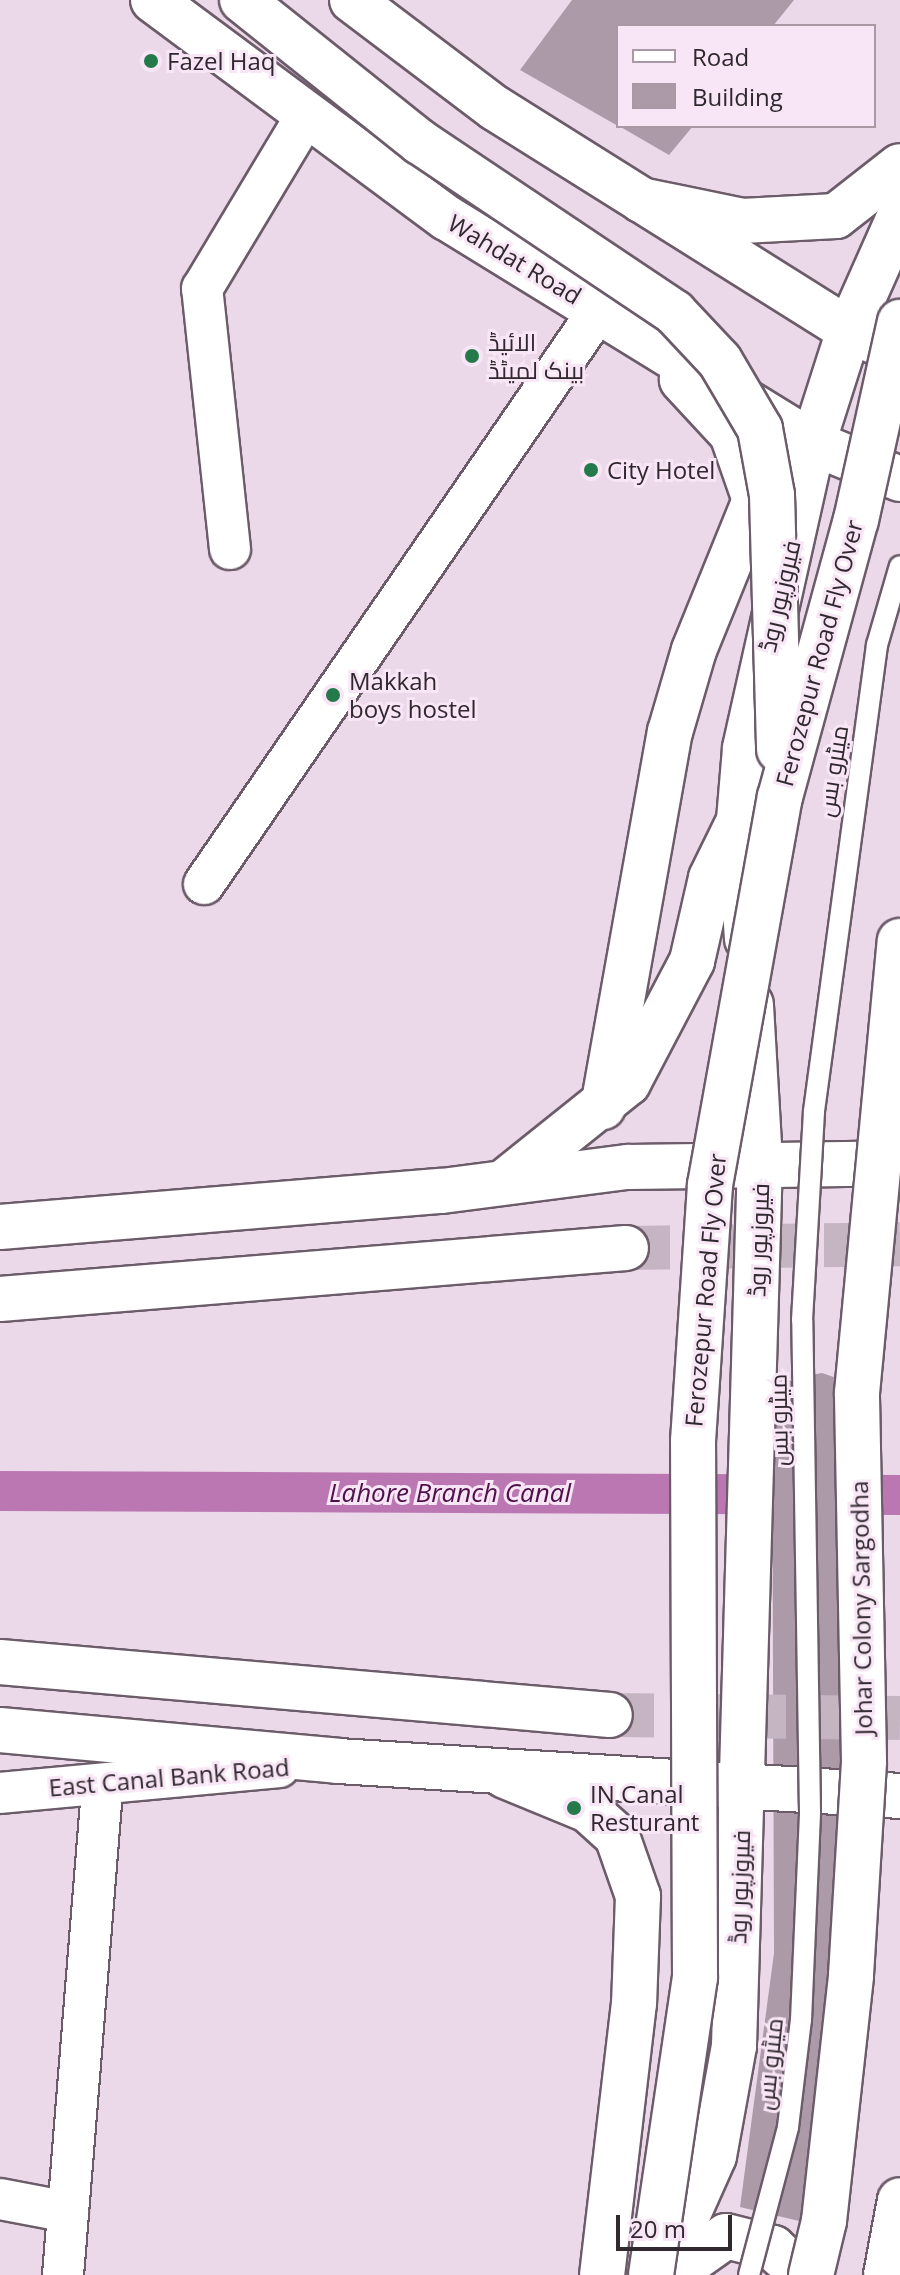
<!DOCTYPE html>
<html>
<head>
<meta charset="utf-8">
<style>
	body { margin:0 }
	#map { position:relative; width:900px; height:2275px; overflow:hidden; background:#ebd8e8; font-family:"Open Sans",Cairo,sans-serif }
	div>[style] { position:absolute }
	.canal>* { height:40px; margin:-20px; padding:0 20px; transform-origin:20px; border-radius:20px; background:#ba77b2 }
	.building>* { inset:0; background:#ac9aa9 }
	.highway-tunnel>* { height:44px; margin-top:-22px; transform-origin:0; background:repeating-linear-gradient(90deg,#c5b5c3 0 44px,transparent 0 66px) }
	.roads { filter:drop-shadow(2px 0 #6c5c6a) drop-shadow(-2px 0 #6c5c6a) drop-shadow(0 2px #6c5c6a) drop-shadow(0 -2px #6c5c6a) }
	.street>* { height:40px; margin:-20px; padding:0 20px; transform-origin:20px; border-radius:20px; background:#fff }
	.secondary>* { height:44px; margin:-22px; padding:0 22px; transform-origin:22px; border-radius:22px; background:#fff }
	.primary>* { height:44px; margin:-22px; padding:0 22px; transform-origin:22px; border-radius:22px; background:#fff }
	.highway>* { height:44px; margin:-22px; padding:0 22px; transform-origin:22px; border-radius:22px; background:#fff }
	.bridges { filter:drop-shadow(2px 0 #6c5c6a) drop-shadow(-2px 0 #6c5c6a) drop-shadow(0 2px #6c5c6a) drop-shadow(0 -2px #6c5c6a) }
	.lane-bridge>* { height:20px; margin:-10px; padding:0 10px; transform-origin:10px; border-radius:10px; background:#fff }
	.primary-bridge>* { height:44px; margin:-22px; padding:0 22px; transform-origin:22px; border-radius:22px; background:#fff }
	.dots>* { width:22px; height:22px; translate:-50% -50%; box-sizing:border-box; border:4px solid #f8e5f5; border-radius:50% }
	span { translate:-50% -50%; white-space:nowrap; text-align:center; line-height:1.15; -webkit-text-stroke:6px #f8e5f5; paint-order:stroke }
	.poi-label { font-size:24px; color:#2f282e }
	.left { translate:0 -50%; text-align:left }
	.street-label { font-size:24px; color:#2f282e }
	.water-label { font-size:26px; color:#4e114a; font-style:italic }
	.legend { position:absolute; left:616px; top:24px; width:260px; height:104px; box-sizing:border-box; background:#f8e5f5; border:2px solid #a899a5; margin:0; padding:10px 14px; list-style:none; font-size:24px; color:#2f282e }
	.legend li { display:flex; align-items:center; gap:16px; height:40px }
	.legend b { width:40px; border:2px solid #a899a5 }
	.scale { position:absolute; left:616px; top:2215px; width:116px; height:36px; box-sizing:border-box; border:4px solid #2f282e; border-top:0; padding-left:10px; font-size:24px; line-height:28px; white-space:nowrap; color:#2f282e; -webkit-text-stroke:6px #f8e5f5; paint-order:stroke }
</style>
</head>
<body>
<div id="map">
	<div class="canal">
		<div style="left:0;top:1491px;width:900px;rotate:0.25deg"></div>
	</div>
	<div class="building">
		<div style="clip-path:polygon(572px 0,794px 0,773px 26px,618px 26px,618px 126px,520px 70px)"></div>
		<div style="clip-path:polygon(619px 126px,693px 126px,669px 155px)"></div>
		<div style="clip-path:polygon(822px 1373px,848px 1382px,851px 1710px,812px 2224px,740px 2207px,774px 1953px,772px 1382px)"></div>
	</div>
	<div class="highway-tunnel">
		<div style="left:626px;top:1248px;width:274px;rotate:-0.8deg"></div>
		<div style="left:610px;top:1715px;width:290px;rotate:0.6deg"></div>
	</div>
	<div class="roads">
		<div class="street">
			<div style="left:230px;top:549px;width:262px;rotate:-96.1deg"></div>
			<div style="left:202px;top:289px;width:204px;rotate:-59deg"></div>
			<div style="left:204px;top:884px;width:697px;rotate:-55.47deg"></div>
			<div style="left:0;top:1793px;width:280px;rotate:-5.3deg"></div>
			<div style="left:0;top:2199px;width:69px;rotate:10.8deg"></div>
			<div style="left:63px;top:2275px;width:492px;rotate:-85.4deg"></div>
		</div>
		<div class="secondary">
			<div style="left:153px;top:0;width:366px;rotate:36.6deg"></div>
			<div style="left:447px;top:218px;width:430px;rotate:31.6deg"></div>
			<div style="left:813px;top:443px;width:94px;rotate:22.5deg"></div>
			<div style="left:352px;top:0;width:179px;rotate:37.1deg"></div>
			<div style="left:495px;top:108px;width:418px;rotate:32.1deg"></div>
			<div style="left:849px;top:330px;width:56px;rotate:24.3deg"></div>
			<div style="left:603px;top:1107px;width:381px;rotate:-79.9deg"></div>
			<div style="left:670px;top:732px;width:85px;rotate:-73.7deg"></div>
			<div style="left:694px;top:650px;width:162px;rotate:-67.9deg"></div>
			<div style="left:755px;top:500px;width:70px;rotate:-109.2deg"></div>
			<div style="left:732px;top:434px;width:74px;rotate:-132.8deg"></div>
		</div>
		<div class="primary">
			<div style="left:641px;top:200px;width:103px;rotate:11.7deg"></div>
			<div style="left:742px;top:221px;width:94px;rotate:-3deg"></div>
			<div style="left:836px;top:216px;width:81px;rotate:-38deg"></div>
			<div style="left:747px;top:939px;width:119px;rotate:-93.8deg"></div>
			<div style="left:739px;top:820px;width:72px;rotate:-85.2deg"></div>
			<div style="left:745px;top:748px;width:312px;rotate:-77.4deg"></div>
			<div style="left:813px;top:443px;width:119px;rotate:-72.3deg"></div>
			<div style="left:849px;top:330px;width:126px;rotate:-66.1deg"></div>
			<div style="left:508px;top:1179px;width:154px;rotate:-38.7deg"></div>
			<div style="left:628px;top:1083px;width:138px;rotate:-62.3deg"></div>
			<div style="left:692px;top:961px;width:85px;rotate:-77.1deg"></div>
			<div style="left:711px;top:878px;width:61px;rotate:-63.9deg"></div>
			<div style="left:505px;top:1776px;width:90px;rotate:22.3deg"></div>
			<div style="left:588px;top:1810px;width:39px;rotate:42deg"></div>
			<div style="left:617px;top:1836px;width:64px;rotate:70.7deg"></div>
			<div style="left:638px;top:1896px;width:107px;rotate:92.1deg"></div>
			<div style="left:634px;top:2003px;width:274px;rotate:96.7deg"></div>
			<div style="left:661px;top:2275px;width:130px;rotate:-66deg"></div>
			<div style="left:714px;top:2156px;width:112px;rotate:-79.7deg"></div>
			<div style="left:734px;top:2046px;width:884px;rotate:-88.32deg"></div>
			<div style="left:760px;top:1162px;width:158px;rotate:-93.3deg"></div>
			<div style="left:671px;top:2275px;width:67px;rotate:-35.3deg"></div>
			<div style="left:726px;top:2236px;width:49px;rotate:14.3deg"></div>
			<div style="left:773px;top:2248px;width:40px;rotate:42deg"></div>
			<div style="left:886px;top:2275px;width:76px;rotate:-79.4deg"></div>
		</div>
		<div class="highway">
			<div style="left:0;top:1227px;width:443px;rotate:-4.7deg"></div>
			<div style="left:442px;top:1191px;width:188px;rotate:-7.4deg"></div>
			<div style="left:628px;top:1167px;width:272px;rotate:-0.8deg"></div>
			<div style="left:0;top:1299px;width:628px;rotate:-4.66deg"></div>
			<div style="left:0;top:1662px;width:612px;rotate:4.97deg"></div>
			<div style="left:0;top:1730px;width:339px;rotate:5.2deg"></div>
			<div style="left:338px;top:1761px;width:563px;rotate:3.56deg"></div>
		</div>
	</div>
	<div class="bridges">
		<div class="lane-bridge">
			<div style="left:749px;top:2275px;width:153px;rotate:-75.2deg"></div>
			<div style="left:788px;top:2127px;width:108px;rotate:-83.1deg"></div>
			<div style="left:801px;top:2020px;width:208px;rotate:-87.5deg"></div>
			<div style="left:810px;top:1812px;width:492px;rotate:-90.9deg"></div>
			<div style="left:802px;top:1320px;width:209px;rotate:-86.7deg"></div>
			<div style="left:814px;top:1111px;width:470px;rotate:-82.3deg"></div>
			<div style="left:877px;top:645px;width:82px;rotate:-73.8deg"></div>
		</div>
		<div class="primary-bridge">
			<div style="left:242px;top:0;width:228px;rotate:38.6deg"></div>
			<div style="left:420px;top:142px;width:306px;rotate:33.8deg"></div>
			<div style="left:674px;top:312px;width:67px;rotate:46.8deg"></div>
			<div style="left:720px;top:361px;width:79px;rotate:59.5deg"></div>
			<div style="left:760px;top:429px;width:67px;rotate:79.7deg"></div>
			<div style="left:772px;top:495px;width:255px;rotate:88.4deg"></div>
			<div style="left:651px;top:2275px;width:300px;rotate:-81.6deg"></div>
			<div style="left:695px;top:1978px;width:537px;rotate:-90.21deg"></div>
			<div style="left:693px;top:1441px;width:257px;rotate:-86.2deg"></div>
			<div style="left:710px;top:1185px;width:394px;rotate:-79.8deg"></div>
			<div style="left:780px;top:797px;width:287px;rotate:-74.7deg"></div>
			<div style="left:856px;top:520px;width:203px;rotate:-77.5deg"></div>
			<div style="left:811px;top:2275px;width:56px;rotate:-76.5deg"></div>
			<div style="left:824px;top:2221px;width:247px;rotate:-83.7deg"></div>
			<div style="left:851px;top:1975px;width:214px;rotate:-86.5deg"></div>
			<div style="left:864px;top:1761px;width:368px;rotate:-91.1deg"></div>
			<div style="left:857px;top:1393px;width:454px;rotate:-84.6deg"></div>
		</div>
	</div>
	<div class="dots">
		<div style="left:151px;top:61px;background:#257a4c"></div>
		<div style="left:472px;top:356px;background:#257a4c"></div>
		<div style="left:591px;top:470px;background:#257a4c"></div>
		<div style="left:333px;top:695px;background:#257a4c"></div>
		<div style="left:574px;top:1808px;background:#257a4c"></div>
	</div>
	<div class="poi-label">
		<span class="left" style="left:167px;top:61px">Fazel Haq</span>
		<span class="left" style="left:488px;top:356px">الائیڈ<br>بینک لمیٹڈ</span>
		<span class="left" style="left:607px;top:470px">City Hotel</span>
		<span class="left" style="left:349px;top:695px">Makkah<br>boys hostel</span>
		<span class="left" style="left:590px;top:1808px">IN Canal<br>Resturant</span>
	</div>
	<div class="street-label">
		<span style="left:515px;top:259px;rotate:31deg">Wahdat Road</span>
		<span style="left:779px;top:596px;rotate:-77deg">فیروزپور روڈ</span>
		<span style="left:819px;top:653px;rotate:-75deg">Ferozepur Road Fly Over</span>
		<span style="left:832px;top:771px;rotate:-81deg">میٹرو بس</span>
		<span style="left:758px;top:1240px;rotate:-88deg">فیروزپور روڈ</span>
		<span style="left:705px;top:1290px;rotate:-85deg">Ferozepur Road Fly Over</span>
		<span style="left:778px;top:1420px;rotate:-91deg">میٹرو بس</span>
		<span style="left:861px;top:1608px;rotate:-91deg">Johar Colony Sargodha</span>
		<span style="left:169px;top:1777px;rotate:-5deg">East Canal Bank Road</span>
		<span style="left:739px;top:1887px;rotate:-88deg">فیروزپور روڈ</span>
		<span style="left:769px;top:2064px;rotate:-84deg">میٹرو بس</span>
	</div>
	<div class="water-label">
		<span style="left:450px;top:1493px">Lahore Branch Canal</span>
	</div>
	<ul class="legend">
	<li><b style="height:10px;background:#fff"></b>Road</li>
	<li><b style="height:22px;background:#ac9aa9"></b>Building</li>
	</ul>
	<div class="scale">20 m</div>
</div>
</body>
</html>
